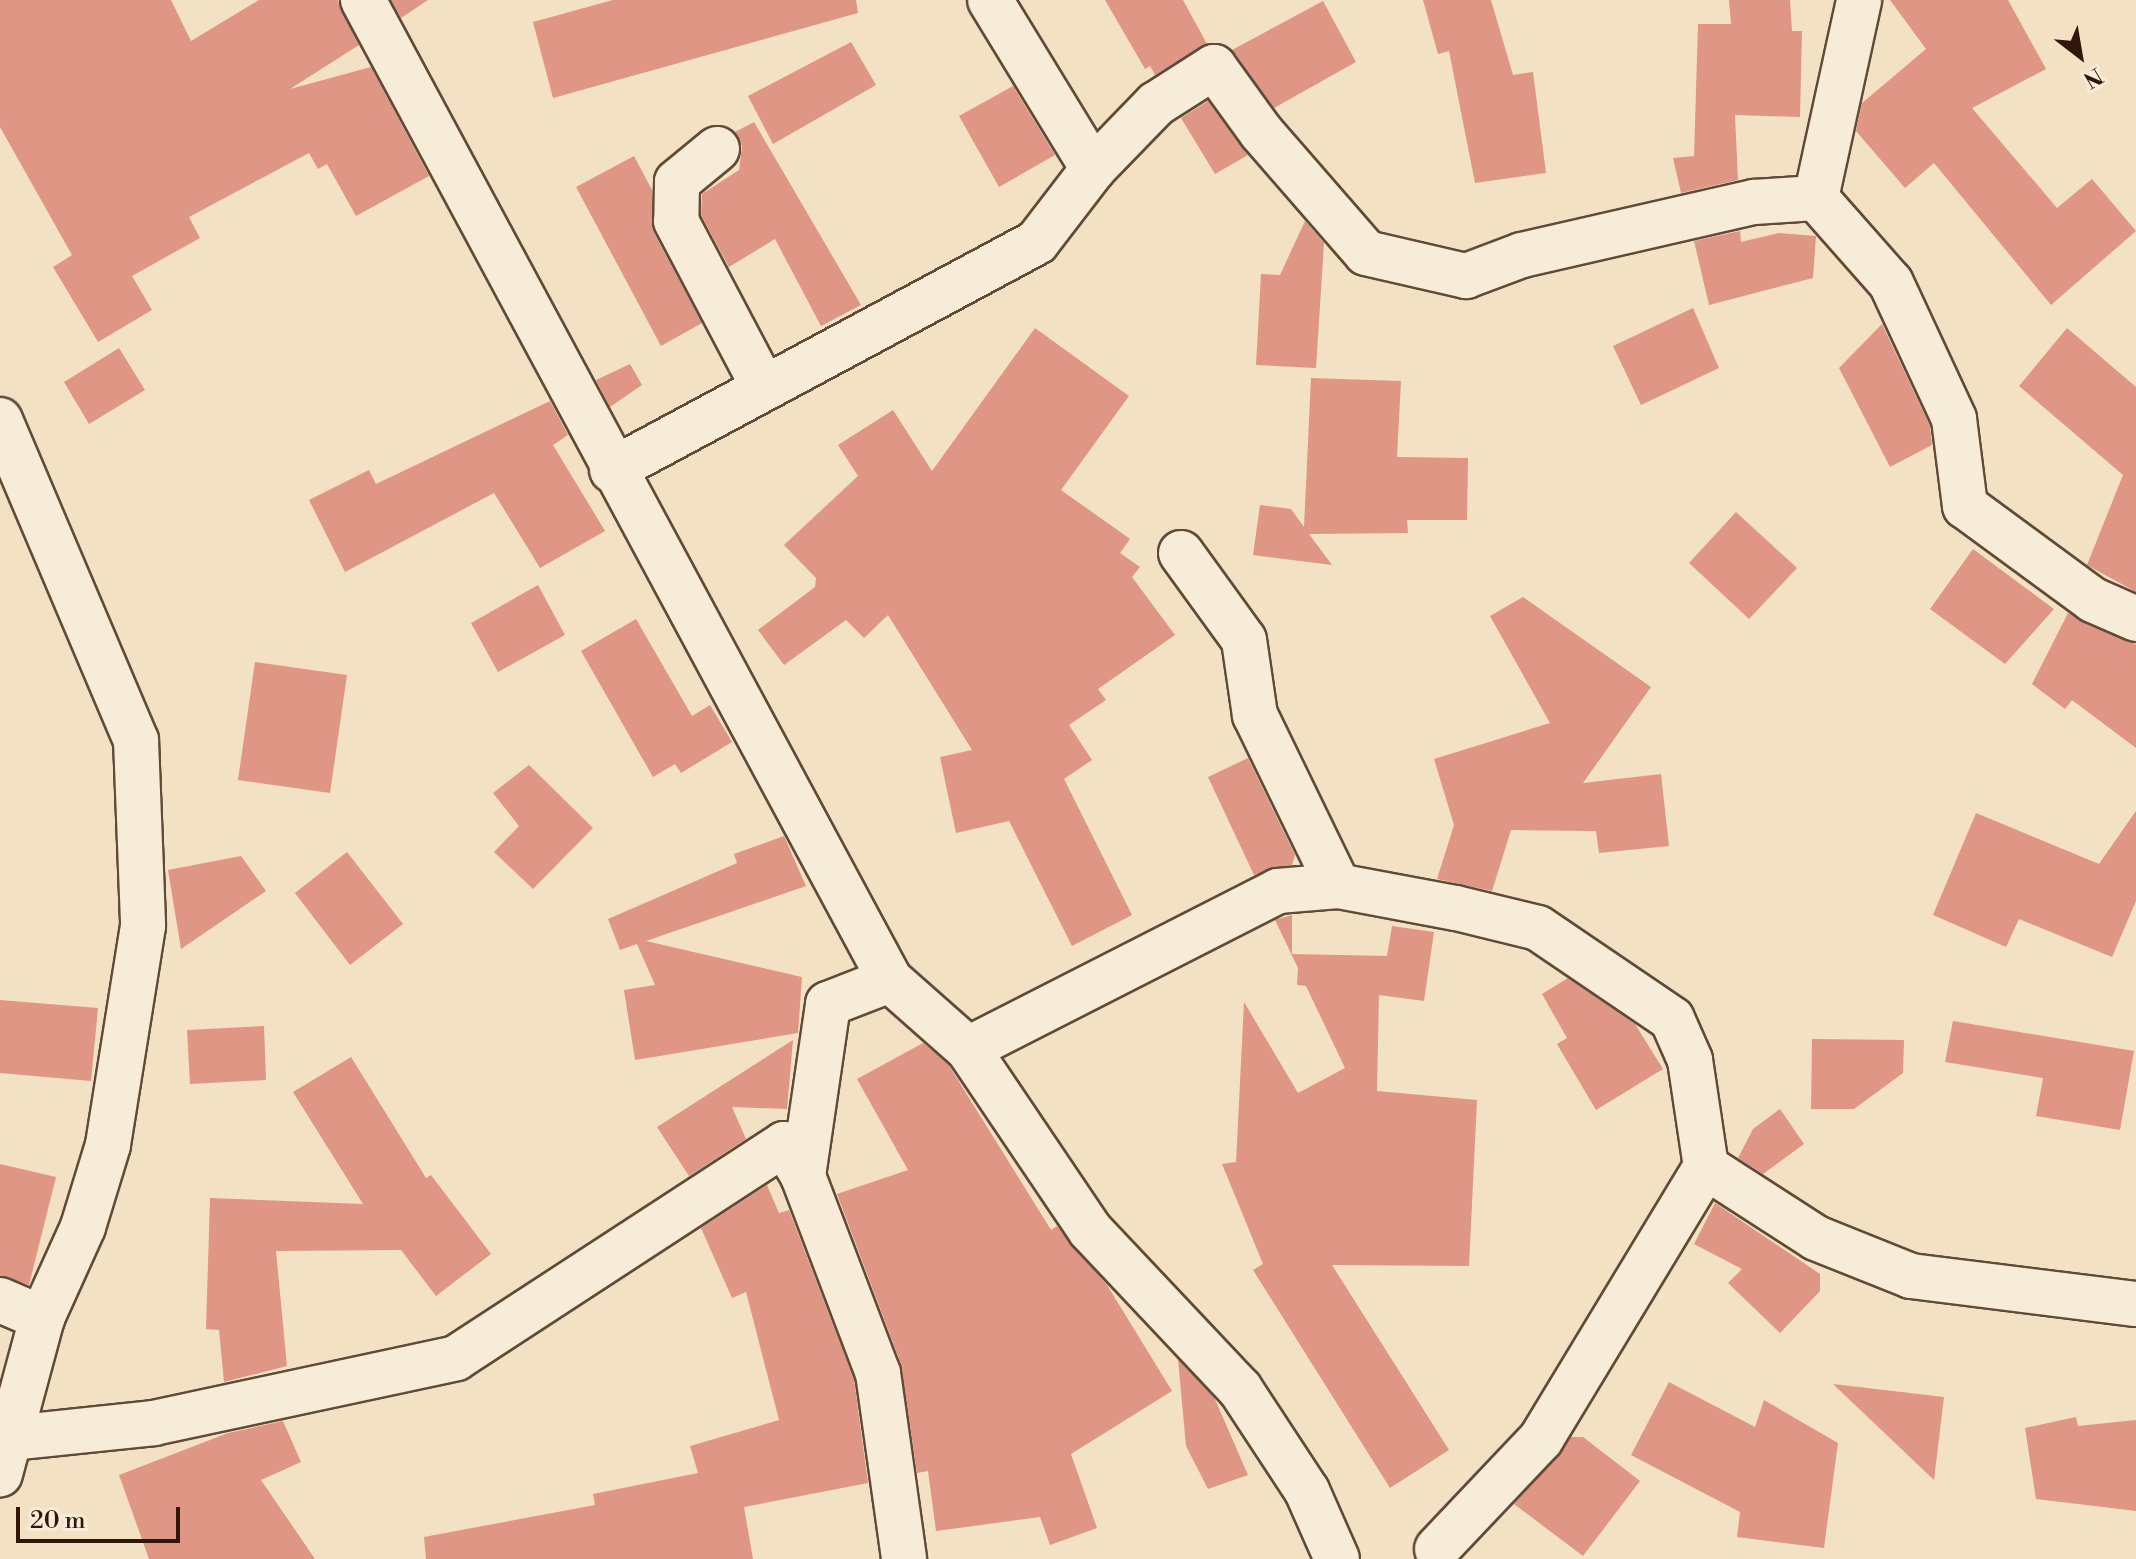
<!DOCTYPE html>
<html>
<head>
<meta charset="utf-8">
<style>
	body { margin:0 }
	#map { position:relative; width:2136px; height:1559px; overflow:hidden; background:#f2e2c3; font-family:"Libre Bodoni",serif }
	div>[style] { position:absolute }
	.building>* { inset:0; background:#df9684 }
	.roads { filter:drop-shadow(2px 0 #614a38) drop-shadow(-2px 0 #614a38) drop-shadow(0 2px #614a38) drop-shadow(0 -2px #614a38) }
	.minor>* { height:44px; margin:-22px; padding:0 22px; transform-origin:22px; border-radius:22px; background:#f7ecd8 }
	span { translate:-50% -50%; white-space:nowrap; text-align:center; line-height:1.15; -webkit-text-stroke:8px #f7ecd8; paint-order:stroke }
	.north { position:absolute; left:2040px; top:16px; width:80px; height:80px; -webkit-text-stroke:6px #f7ecd8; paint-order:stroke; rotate:149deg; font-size:22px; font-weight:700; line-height:32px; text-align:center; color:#31170a }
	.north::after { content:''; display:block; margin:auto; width:28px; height:36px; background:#31170a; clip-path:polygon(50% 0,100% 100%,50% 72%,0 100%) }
	.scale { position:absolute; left:16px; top:1507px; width:164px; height:36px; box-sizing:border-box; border:4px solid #31170a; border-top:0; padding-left:10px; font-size:24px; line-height:28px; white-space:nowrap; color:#31170a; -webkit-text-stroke:6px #f7ecd8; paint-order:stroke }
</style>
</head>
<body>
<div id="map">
	<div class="building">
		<div style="clip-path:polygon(0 0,171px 0,191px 41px,259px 0,338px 0,359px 45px,290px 89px,371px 67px,429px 176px,356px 216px,327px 164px,318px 169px,309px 153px,189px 217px,200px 238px,132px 276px,152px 310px,98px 342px,53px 267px,72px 255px,0 127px)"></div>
		<div style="clip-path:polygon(391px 0,428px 0,401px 18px)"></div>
		<div style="clip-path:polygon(613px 0,856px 0,858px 13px,553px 98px,533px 22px)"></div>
		<div style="clip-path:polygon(1105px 0,1183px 0,1207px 44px,1155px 75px,1150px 66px,1145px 69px)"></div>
		<div style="clip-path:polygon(1423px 0,1491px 0,1513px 75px,1533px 72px,1546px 173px,1475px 183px,1449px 51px,1438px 54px)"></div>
		<div style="clip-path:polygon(1729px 0,1790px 0,1792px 31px,1802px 31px,1800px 117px,1735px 115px,1738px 180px,1681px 193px,1673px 158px,1694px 156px,1698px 24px,1731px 24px)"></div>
		<div style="clip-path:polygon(1890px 0,2008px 0,2046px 69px,1972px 108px,2057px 208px,2092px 179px,2136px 231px,2051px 305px,1934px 163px,1905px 188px,1856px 131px,1862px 103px,1926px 49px)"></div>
		<div style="clip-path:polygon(1323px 1px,1356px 62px,1274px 108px,1232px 50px)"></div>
		<div style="clip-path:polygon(851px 42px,876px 85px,773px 144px,748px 96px)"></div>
		<div style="clip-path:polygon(1013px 86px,1055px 155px,999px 187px,959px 116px)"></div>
		<div style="clip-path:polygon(1208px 101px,1248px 155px,1215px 174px,1181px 118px)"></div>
		<div style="clip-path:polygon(754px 122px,861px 305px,821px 326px,775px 239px,729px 267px,701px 215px,702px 194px,739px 170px,742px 146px,735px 132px)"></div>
		<div style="clip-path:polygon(634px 156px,652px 190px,654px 233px,702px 323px,661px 346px,576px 187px)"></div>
		<div style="clip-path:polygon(1305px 221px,1324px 243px,1316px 368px,1256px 365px,1261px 274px,1280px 275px)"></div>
		<div style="clip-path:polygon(1740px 231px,1741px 242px,1779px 233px,1816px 236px,1813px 278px,1709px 305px,1694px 241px)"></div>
		<div style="clip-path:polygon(1693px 308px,1719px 368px,1641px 405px,1613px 346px)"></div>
		<div style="clip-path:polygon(1882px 324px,1930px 426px,1932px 445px,1890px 467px,1839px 368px)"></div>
		<div style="clip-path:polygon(1035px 328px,1129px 396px,1061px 490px,1130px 539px,1120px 553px,1140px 567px,1132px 577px,1175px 635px,1098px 689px,1106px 700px,1069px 725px,1092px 760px,1064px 779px,1132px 915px,1072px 946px,1009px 821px,956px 833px,940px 757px,972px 750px,888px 615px,864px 638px,846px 620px,784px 665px,758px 630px,815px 587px,816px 578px,784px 545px,858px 476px,838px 445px,893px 410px,932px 471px)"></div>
		<div style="clip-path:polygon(2067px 328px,2136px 387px,2136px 592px,2087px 565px,2123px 475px,2019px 386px)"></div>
		<div style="clip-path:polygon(119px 348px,145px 390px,89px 424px,64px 382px)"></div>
		<div style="clip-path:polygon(630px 364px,642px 385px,610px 407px,596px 380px)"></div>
		<div style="clip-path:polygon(1311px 378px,1401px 381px,1397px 457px,1468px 458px,1467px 520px,1407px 520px,1408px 533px,1309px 534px,1332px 565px,1253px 555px,1260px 505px,1291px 509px,1304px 527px)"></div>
		<div style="clip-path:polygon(550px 401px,568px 435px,553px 445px,605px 531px,540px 568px,494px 493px,345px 572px,309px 500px,369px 470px,376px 484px)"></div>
		<div style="clip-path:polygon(1736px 512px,1797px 568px,1749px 619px,1689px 563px)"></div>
		<div style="clip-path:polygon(1973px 549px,2054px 609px,2005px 664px,1930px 609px)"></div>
		<div style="clip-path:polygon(538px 585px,565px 635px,498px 672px,471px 623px)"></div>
		<div style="clip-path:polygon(1523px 597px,1651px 687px,1583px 783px,1661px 774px,1669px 846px,1599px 853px,1596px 831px,1511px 830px,1492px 891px,1437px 879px,1454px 825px,1434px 759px,1550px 723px,1490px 616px)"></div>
		<div style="clip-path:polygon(2068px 613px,2136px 644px,2136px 748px,2072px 700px,2065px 709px,2032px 684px)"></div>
		<div style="clip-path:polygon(636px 619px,692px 716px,710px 705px,732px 742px,681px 773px,675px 764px,653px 777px,581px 651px)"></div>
		<div style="clip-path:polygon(255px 662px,347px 675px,330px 793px,238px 780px)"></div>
		<div style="clip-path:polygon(1248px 758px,1295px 855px,1292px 865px,1254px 875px,1208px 777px)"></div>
		<div style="clip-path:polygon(529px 765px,593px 828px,533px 889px,494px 852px,519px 826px,493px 793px)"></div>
		<div style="clip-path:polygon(2136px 811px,2136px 901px,2112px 957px,2019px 919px,2006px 947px,1933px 915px,1976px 813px,2099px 864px)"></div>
		<div style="clip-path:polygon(784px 836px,806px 886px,646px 941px,802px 977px,798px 1033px,635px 1060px,624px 990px,655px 985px,637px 944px,620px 950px,608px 919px,737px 863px,734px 854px)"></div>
		<div style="clip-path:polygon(347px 852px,403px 924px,350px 965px,295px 893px)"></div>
		<div style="clip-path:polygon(241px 856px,266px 891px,181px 949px,168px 870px)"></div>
		<div style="clip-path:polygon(1292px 915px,1292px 954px,1387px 956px,1392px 926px,1434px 932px,1424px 1001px,1379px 995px,1377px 1091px,1477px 1100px,1469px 1266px,1332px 1265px,1449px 1450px,1390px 1488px,1253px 1270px,1263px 1264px,1222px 1164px,1236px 1162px,1244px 1002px,1298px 1093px,1345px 1068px,1306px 986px,1297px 985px,1298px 968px,1275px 920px)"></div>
		<div style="clip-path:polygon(1568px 978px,1635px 1024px,1663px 1069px,1596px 1110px,1557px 1044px,1567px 1038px,1542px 994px)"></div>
		<div style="clip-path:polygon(0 1000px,98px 1008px,91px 1081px,0 1073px)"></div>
		<div style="clip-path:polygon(1953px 1021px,2134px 1051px,2120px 1130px,2036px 1116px,2043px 1078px,1945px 1062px)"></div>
		<div style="clip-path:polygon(264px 1026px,266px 1080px,190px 1084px,187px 1030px)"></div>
		<div style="clip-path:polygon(1812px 1039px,1904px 1040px,1903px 1073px,1854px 1109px,1811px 1109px)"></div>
		<div style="clip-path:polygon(793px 1040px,787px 1109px,732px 1107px,746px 1139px,689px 1176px,657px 1127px)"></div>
		<div style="clip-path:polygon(923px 1043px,948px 1064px,1051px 1230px,1057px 1226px,1107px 1285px,1172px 1391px,1071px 1454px,1097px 1528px,1050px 1545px,1040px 1517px,936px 1531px,928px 1471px,917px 1473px,901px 1364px,837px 1194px,908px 1170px,857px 1079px)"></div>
		<div style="clip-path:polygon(351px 1057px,426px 1178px,431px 1175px,491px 1254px,436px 1296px,401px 1250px,276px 1251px,287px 1366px,224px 1382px,219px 1330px,206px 1329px,210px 1198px,363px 1204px,293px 1092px)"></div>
		<div style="clip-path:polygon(1780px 1109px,1804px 1144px,1763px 1174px,1738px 1158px,1753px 1129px)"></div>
		<div style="clip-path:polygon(0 1164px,56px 1177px,29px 1285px,0 1276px)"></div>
		<div style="clip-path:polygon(767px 1185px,779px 1213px,789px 1210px,854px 1379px,868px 1483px,744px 1507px,753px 1559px,426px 1559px,424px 1537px,595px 1505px,593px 1494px,698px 1473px,690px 1446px,779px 1420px,746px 1292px,732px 1298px,701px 1228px)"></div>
		<div style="clip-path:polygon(1715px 1203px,1820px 1274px,1820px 1291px,1780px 1333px,1728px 1283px,1742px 1269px,1694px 1244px)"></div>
		<div style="clip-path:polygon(1178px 1359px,1214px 1397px,1248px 1475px,1208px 1489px,1186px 1446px)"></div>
		<div style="clip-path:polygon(1669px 1382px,1755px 1427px,1764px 1400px,1838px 1443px,1824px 1548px,1737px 1537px,1740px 1512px,1631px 1455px)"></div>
		<div style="clip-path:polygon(1833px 1384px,1944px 1397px,1934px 1480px)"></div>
		<div style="clip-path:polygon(2076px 1417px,2078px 1426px,2136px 1420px,2136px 1511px,2036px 1499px,2025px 1428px)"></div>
		<div style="clip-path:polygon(283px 1421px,301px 1462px,261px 1480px,315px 1559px,149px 1559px,119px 1475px,228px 1433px)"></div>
		<div style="clip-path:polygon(1571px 1437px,1583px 1437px,1640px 1481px,1583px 1556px,1514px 1504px)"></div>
	</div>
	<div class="roads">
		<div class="minor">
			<div style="left:363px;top:0;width:1113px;rotate:61.73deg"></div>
			<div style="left:890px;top:980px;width:104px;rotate:41.5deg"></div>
			<div style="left:968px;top:1049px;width:218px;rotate:56deg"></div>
			<div style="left:1090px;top:1230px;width:219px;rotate:46.7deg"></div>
			<div style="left:1240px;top:1389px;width:122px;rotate:56.7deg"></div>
			<div style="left:1307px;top:1491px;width:74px;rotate:66.2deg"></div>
			<div style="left:990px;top:0;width:198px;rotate:58.6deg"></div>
			<div style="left:717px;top:149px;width:52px;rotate:140.5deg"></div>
			<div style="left:677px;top:182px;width:39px;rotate:91deg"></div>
			<div style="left:676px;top:221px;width:187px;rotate:62.2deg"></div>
			<div style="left:1816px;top:198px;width:203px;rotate:-77.7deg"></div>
			<div style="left:0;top:420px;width:348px;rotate:67deg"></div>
			<div style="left:136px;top:740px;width:186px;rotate:87.8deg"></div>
			<div style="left:143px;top:926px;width:222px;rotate:99.1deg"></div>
			<div style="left:108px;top:1145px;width:86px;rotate:107deg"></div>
			<div style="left:83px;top:1227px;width:100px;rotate:114.3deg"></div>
			<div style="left:42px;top:1318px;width:162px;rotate:105.1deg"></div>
			<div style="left:612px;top:470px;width:482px;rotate:-28.2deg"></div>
			<div style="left:1037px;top:242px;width:92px;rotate:-52.5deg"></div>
			<div style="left:1093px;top:169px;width:91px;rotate:-45.9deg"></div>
			<div style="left:1156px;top:104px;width:69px;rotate:-32.5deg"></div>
			<div style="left:1214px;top:67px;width:80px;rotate:54.1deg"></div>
			<div style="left:1261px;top:132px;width:160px;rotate:49deg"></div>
			<div style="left:1366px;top:253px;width:103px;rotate:13deg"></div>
			<div style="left:1466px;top:276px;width:60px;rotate:-20.6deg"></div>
			<div style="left:1522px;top:255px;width:238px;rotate:-12.9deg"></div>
			<div style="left:1754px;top:202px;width:62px;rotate:-3.7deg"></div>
			<div style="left:1816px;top:198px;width:113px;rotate:48.6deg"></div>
			<div style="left:1891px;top:283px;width:150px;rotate:65.1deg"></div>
			<div style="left:1954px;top:419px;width:88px;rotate:82.8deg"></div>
			<div style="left:1965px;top:506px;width:159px;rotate:36.3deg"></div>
			<div style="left:2093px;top:600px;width:47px;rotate:23.8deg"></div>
			<div style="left:1181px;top:553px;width:107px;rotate:54.1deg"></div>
			<div style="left:1244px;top:640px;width:76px;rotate:81.7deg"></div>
			<div style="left:1255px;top:715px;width:190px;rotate:64.1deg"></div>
			<div style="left:968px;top:1049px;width:348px;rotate:-27deg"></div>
			<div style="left:1278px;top:891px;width:60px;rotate:-4.8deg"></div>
			<div style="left:1338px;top:886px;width:120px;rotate:10.6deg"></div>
			<div style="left:1456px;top:908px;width:84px;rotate:13.7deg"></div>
			<div style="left:1538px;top:928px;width:162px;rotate:34.2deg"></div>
			<div style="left:1672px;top:1019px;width:45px;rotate:66.3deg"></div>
			<div style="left:1690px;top:1060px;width:108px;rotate:81.5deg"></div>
			<div style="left:1706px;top:1167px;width:131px;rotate:32.8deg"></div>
			<div style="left:1816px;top:1238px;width:102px;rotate:21.8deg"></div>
			<div style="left:1911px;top:1276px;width:227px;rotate:7.1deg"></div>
			<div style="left:803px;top:1176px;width:174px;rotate:-81.7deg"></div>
			<div style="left:828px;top:1004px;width:66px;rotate:-21.2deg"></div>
			<div style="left:0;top:1300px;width:46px;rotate:23.2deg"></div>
			<div style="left:12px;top:1438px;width:143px;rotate:-6deg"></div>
			<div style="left:154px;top:1423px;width:309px;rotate:-12.1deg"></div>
			<div style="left:456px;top:1358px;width:392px;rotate:-33.1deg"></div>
			<div style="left:784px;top:1144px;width:37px;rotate:59deg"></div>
			<div style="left:803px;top:1176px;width:211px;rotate:69.2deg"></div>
			<div style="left:878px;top:1373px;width:188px;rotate:82deg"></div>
			<div style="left:1437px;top:1549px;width:151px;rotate:-46.6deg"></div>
			<div style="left:1541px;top:1439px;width:318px;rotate:-58.8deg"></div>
		</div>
	</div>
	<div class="north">N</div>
	<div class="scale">20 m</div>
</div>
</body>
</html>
